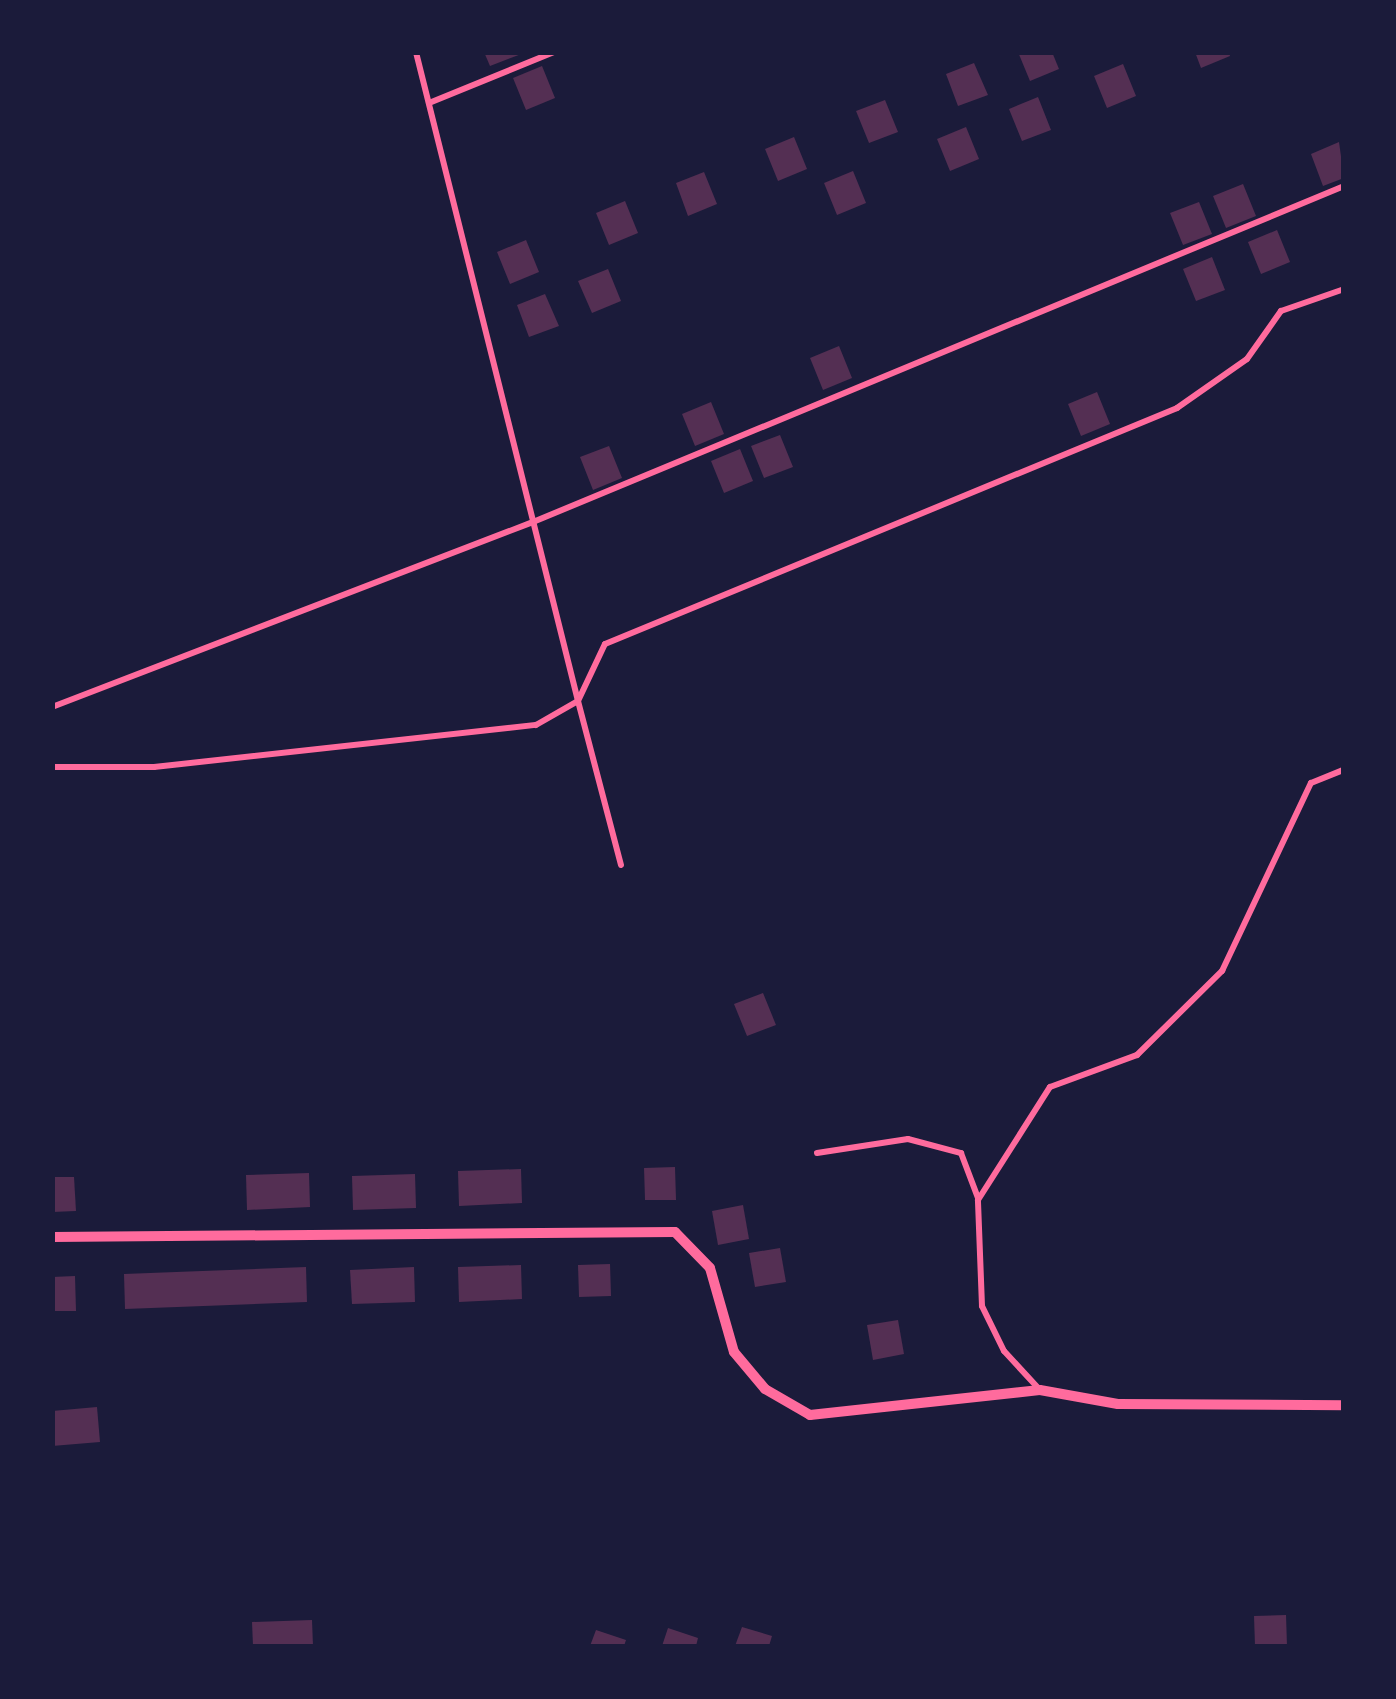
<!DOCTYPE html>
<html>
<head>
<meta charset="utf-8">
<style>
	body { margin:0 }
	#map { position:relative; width:1396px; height:1699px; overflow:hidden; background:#1b1b3a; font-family:"Source Sans 3",sans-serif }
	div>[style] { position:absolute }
	.building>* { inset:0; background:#542f53 }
	.service>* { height:6px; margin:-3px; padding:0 3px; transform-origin:3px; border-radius:3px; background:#ff6b9d }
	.minor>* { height:10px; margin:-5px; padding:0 5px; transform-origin:5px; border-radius:5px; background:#ff6b9d }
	span { translate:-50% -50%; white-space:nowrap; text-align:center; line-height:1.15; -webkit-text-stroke:8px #1b1b3a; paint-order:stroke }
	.frame { position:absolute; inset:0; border:55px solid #1b1b3a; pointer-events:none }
</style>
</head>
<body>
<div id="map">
	<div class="building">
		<div style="clip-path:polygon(484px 52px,524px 52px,524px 53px,490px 66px)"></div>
		<div style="clip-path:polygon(1018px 52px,1052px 52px,1059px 69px,1030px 81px)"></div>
		<div style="clip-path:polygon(1195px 52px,1229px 52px,1230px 56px,1201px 68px)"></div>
		<div style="clip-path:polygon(974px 63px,988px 95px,958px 106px,946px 74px)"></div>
		<div style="clip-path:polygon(1123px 64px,1136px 96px,1107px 108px,1094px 76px)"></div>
		<div style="clip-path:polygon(542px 66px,555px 98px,526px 110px,513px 78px)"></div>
		<div style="clip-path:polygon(1038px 97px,1051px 130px,1022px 141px,1009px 109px)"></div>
		<div style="clip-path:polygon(885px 100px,898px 132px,869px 143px,856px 111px)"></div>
		<div style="clip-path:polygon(966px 127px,979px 159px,950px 171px,937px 139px)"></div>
		<div style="clip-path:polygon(794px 137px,807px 169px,778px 181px,765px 149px)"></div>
		<div style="clip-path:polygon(1339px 142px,1344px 178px,1323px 186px,1311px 154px)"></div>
		<div style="clip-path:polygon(853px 171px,866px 203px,837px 215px,824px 183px)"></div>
		<div style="clip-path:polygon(704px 172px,717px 204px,688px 216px,676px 183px)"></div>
		<div style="clip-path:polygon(1243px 184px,1256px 216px,1226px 228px,1213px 196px)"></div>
		<div style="clip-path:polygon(625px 201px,638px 233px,609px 245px,596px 213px)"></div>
		<div style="clip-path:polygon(1199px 202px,1212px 234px,1183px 245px,1170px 213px)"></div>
		<div style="clip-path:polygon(1277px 230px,1290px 262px,1261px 274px,1248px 242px)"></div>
		<div style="clip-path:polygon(526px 240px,539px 272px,510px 284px,497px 252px)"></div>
		<div style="clip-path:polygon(1212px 257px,1225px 290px,1196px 301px,1183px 269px)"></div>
		<div style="clip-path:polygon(608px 269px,621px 301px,592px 313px,578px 281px)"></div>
		<div style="clip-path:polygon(545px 294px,559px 326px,529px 337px,517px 305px)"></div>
		<div style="clip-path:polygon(839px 346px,852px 378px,823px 390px,810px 358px)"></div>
		<div style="clip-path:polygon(1097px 392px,1110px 424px,1081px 436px,1068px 404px)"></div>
		<div style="clip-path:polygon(711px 402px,724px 434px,695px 446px,682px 414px)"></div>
		<div style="clip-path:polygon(780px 435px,793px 467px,764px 478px,751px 446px)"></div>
		<div style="clip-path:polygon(609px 446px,622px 478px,593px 490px,580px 457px)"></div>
		<div style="clip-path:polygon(740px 449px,753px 481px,724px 493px,711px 461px)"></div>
		<div style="clip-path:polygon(763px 993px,776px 1025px,747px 1036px,734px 1004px)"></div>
		<div style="clip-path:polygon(675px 1167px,676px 1200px,645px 1200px,644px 1168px)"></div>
		<div style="clip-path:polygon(521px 1169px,522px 1203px,459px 1206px,458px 1171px)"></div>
		<div style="clip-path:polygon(309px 1173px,310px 1207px,247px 1210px,246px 1175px)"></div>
		<div style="clip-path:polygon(415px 1174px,416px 1208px,353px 1210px,352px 1176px)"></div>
		<div style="clip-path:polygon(52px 1177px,74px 1177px,76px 1211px,52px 1212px)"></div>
		<div style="clip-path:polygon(743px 1205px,749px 1239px,718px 1245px,712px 1211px)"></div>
		<div style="clip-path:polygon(780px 1248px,786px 1282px,755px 1287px,749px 1253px)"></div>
		<div style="clip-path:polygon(610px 1264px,611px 1296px,579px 1297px,578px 1265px)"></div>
		<div style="clip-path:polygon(521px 1265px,522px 1299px,459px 1302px,458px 1267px)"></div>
		<div style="clip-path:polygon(306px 1267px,307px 1302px,125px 1309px,124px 1274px)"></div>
		<div style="clip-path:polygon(414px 1267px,415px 1302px,352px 1304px,350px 1270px)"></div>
		<div style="clip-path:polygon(75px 1276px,76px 1311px,52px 1311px,52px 1277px)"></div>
		<div style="clip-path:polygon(898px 1320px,904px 1354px,873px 1360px,867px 1325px)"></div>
		<div style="clip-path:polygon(97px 1407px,100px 1442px,52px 1446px,52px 1411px)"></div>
		<div style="clip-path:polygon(1286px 1615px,1287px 1646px,1255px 1646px,1254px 1616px)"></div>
		<div style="clip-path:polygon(312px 1620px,313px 1646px,253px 1646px,252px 1622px)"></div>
		<div style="clip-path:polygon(742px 1627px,772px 1636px,769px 1646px,735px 1646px)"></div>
		<div style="clip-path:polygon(668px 1628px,698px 1638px,696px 1646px,662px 1646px)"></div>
		<div style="clip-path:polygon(596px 1630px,626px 1640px,624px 1646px,590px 1646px)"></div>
	</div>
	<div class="service">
		<div style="left:429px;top:103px;width:135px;rotate:-22.2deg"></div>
		<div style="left:52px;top:707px;width:515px;rotate:-21.04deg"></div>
		<div style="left:533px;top:522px;width:878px;rotate:-22.5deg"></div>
		<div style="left:52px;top:767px;width:102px"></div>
		<div style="left:154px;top:767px;width:384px;rotate:-6.3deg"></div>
		<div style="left:536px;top:725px;width:48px;rotate:-29.7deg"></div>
		<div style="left:578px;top:701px;width:669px;rotate:-104.02deg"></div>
		<div style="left:621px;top:865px;width:170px;rotate:-104.7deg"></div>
		<div style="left:578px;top:701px;width:63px;rotate:-64.7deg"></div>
		<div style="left:605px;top:644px;width:619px;rotate:-22.42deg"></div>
		<div style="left:1177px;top:408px;width:85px;rotate:-35deg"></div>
		<div style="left:1247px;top:359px;width:59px;rotate:-54.7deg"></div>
		<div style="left:1281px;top:311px;width:67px;rotate:-19.2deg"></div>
		<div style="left:817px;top:1153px;width:92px;rotate:-8.7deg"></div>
		<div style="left:908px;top:1139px;width:55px;rotate:14.8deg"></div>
		<div style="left:961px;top:1153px;width:48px;rotate:69.3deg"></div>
		<div style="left:1040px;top:1390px;width:53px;rotate:-132.7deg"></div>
		<div style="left:1004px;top:1351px;width:50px;rotate:-116.1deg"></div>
		<div style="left:982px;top:1306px;width:106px;rotate:-92.2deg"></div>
		<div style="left:978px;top:1200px;width:134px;rotate:-57.5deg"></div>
		<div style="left:1050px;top:1087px;width:93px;rotate:-20.2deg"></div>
		<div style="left:1137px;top:1055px;width:120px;rotate:-44.7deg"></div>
		<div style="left:1222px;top:971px;width:208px;rotate:-64.7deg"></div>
		<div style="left:1311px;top:783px;width:35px;rotate:-22deg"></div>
	</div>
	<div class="minor">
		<div style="left:52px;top:1237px;width:623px;rotate:-0.46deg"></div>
		<div style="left:675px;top:1232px;width:50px;rotate:45.8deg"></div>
		<div style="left:710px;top:1268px;width:87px;rotate:74.1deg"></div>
		<div style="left:734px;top:1352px;width:48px;rotate:50deg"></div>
		<div style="left:765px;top:1389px;width:52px;rotate:30deg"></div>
		<div style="left:810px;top:1415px;width:231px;rotate:-6.2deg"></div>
		<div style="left:1040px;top:1390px;width:79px;rotate:10.2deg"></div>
		<div style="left:1118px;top:1404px;width:226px;rotate:0.3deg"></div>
	</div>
	<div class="frame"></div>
</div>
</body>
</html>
